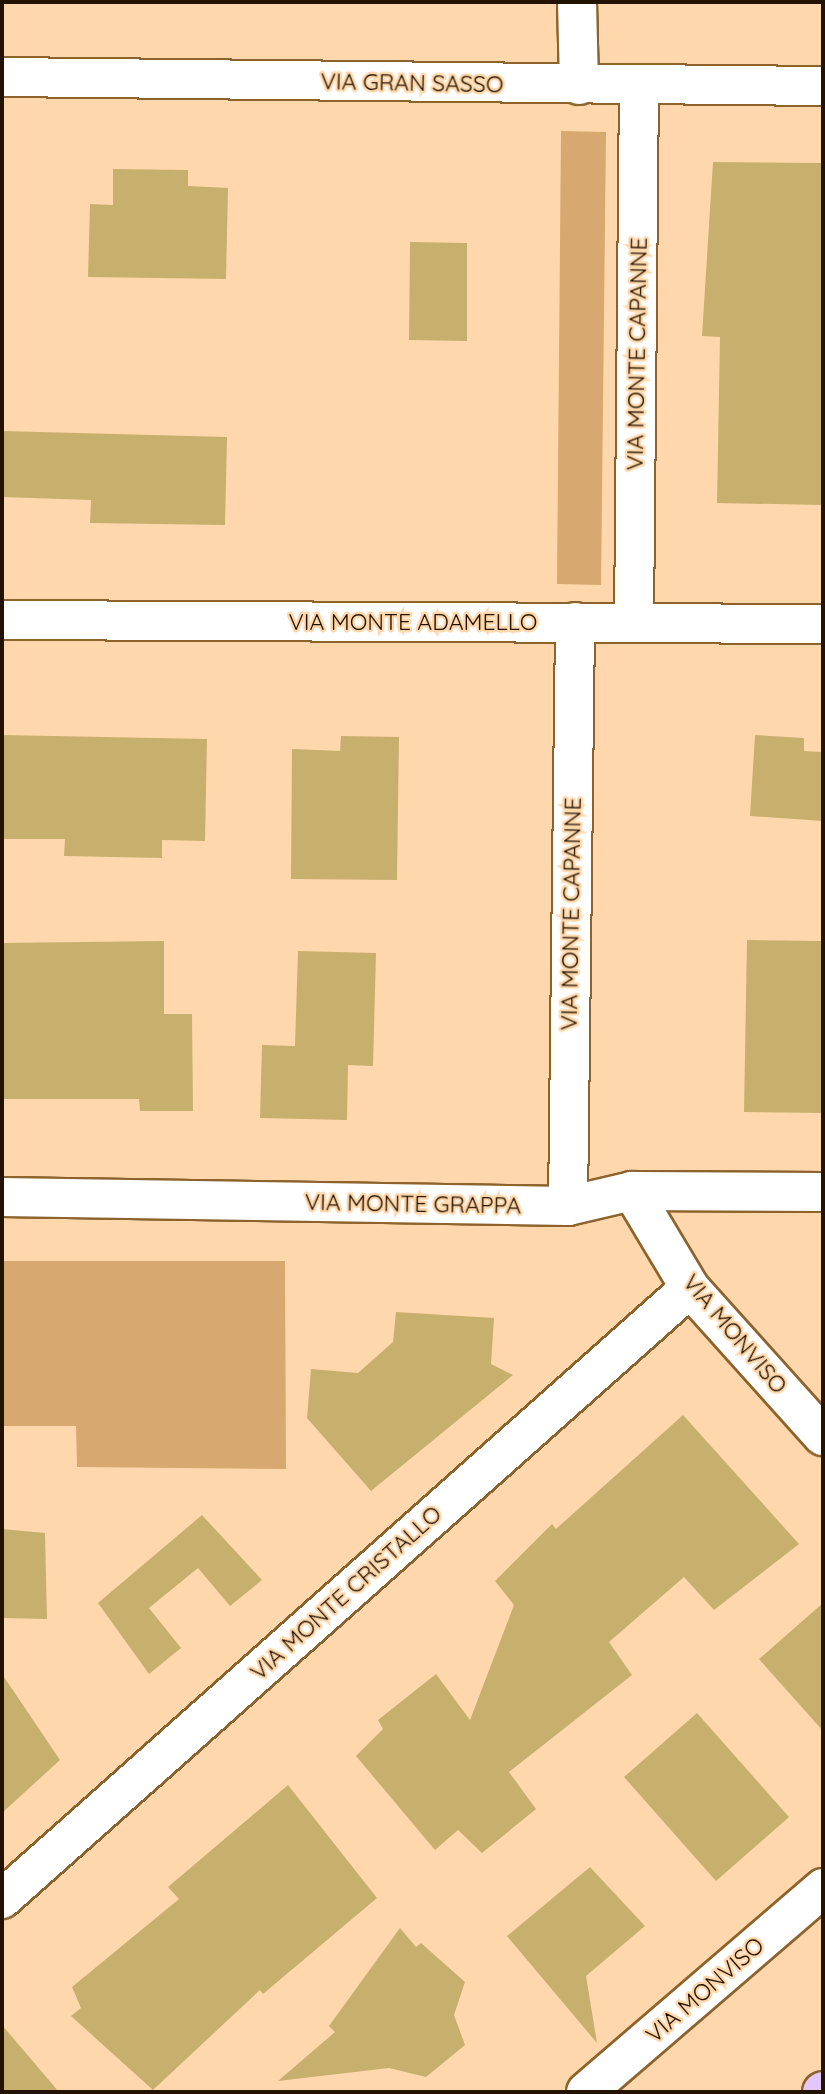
<!DOCTYPE html>
<html>
<head>
<meta charset="utf-8">
<style>
	body { margin:0 }
	#map { position:relative; width:825px; height:2094px; overflow:hidden; background:#fed8ac; font-family:Quicksand,sans-serif }
	div>[style] { position:absolute }
	.green>* { inset:0; background:#d7a870 }
	.building>* { inset:0; background:#c7af6e }
	.roads { filter:drop-shadow(2px 0 #8d632d) drop-shadow(-2px 0 #8d632d) drop-shadow(0 2px #8d632d) drop-shadow(0 -2px #8d632d) }
	.minor>* { height:38px; margin:-19px; padding:0 19px; transform-origin:19px; border-radius:19px; background:#fff }
	.major>* { height:38px; margin:-19px; padding:0 19px; transform-origin:19px; border-radius:19px; background:#e4c7fa }
	span { translate:-50% -50%; white-space:nowrap; text-align:center; line-height:1.15; -webkit-text-stroke:5px #fed8ac; paint-order:stroke }
	.street-label { font-size:23px; color:#231200 }
	.frame { position:absolute; inset:0; border:4px solid #231200; pointer-events:none }
</style>
</head>
<body>
<div id="map">
	<div class="green">
		<div style="clip-path:polygon(561px 131px,606px 132px,601px 585px,557px 584px)"></div>
		<div style="clip-path:polygon(2px 1261px,285px 1261px,286px 1469px,77px 1467px,76px 1426px,2px 1426px)"></div>
	</div>
	<div class="building">
		<div style="clip-path:polygon(713px 162px,823px 163px,823px 505px,717px 503px,720px 337px,702px 336px)"></div>
		<div style="clip-path:polygon(113px 169px,188px 170px,188px 186px,228px 188px,226px 279px,88px 277px,90px 204px,113px 205px)"></div>
		<div style="clip-path:polygon(410px 242px,467px 243px,467px 341px,409px 340px)"></div>
		<div style="clip-path:polygon(2px 431px,227px 437px,225px 525px,90px 523px,91px 500px,2px 497px)"></div>
		<div style="clip-path:polygon(2px 735px,207px 739px,205px 841px,162px 840px,162px 858px,64px 856px,65px 839px,2px 839px)"></div>
		<div style="clip-path:polygon(755px 735px,804px 738px,804px 751px,823px 752px,823px 821px,750px 816px)"></div>
		<div style="clip-path:polygon(341px 736px,399px 737px,397px 880px,291px 879px,292px 749px,340px 751px)"></div>
		<div style="clip-path:polygon(747px 940px,823px 941px,823px 1113px,744px 1112px)"></div>
		<div style="clip-path:polygon(164px 941px,164px 1014px,192px 1014px,193px 1111px,140px 1111px,139px 1099px,2px 1099px,2px 943px)"></div>
		<div style="clip-path:polygon(298px 951px,376px 953px,373px 1066px,348px 1065px,347px 1120px,260px 1118px,262px 1045px,295px 1046px)"></div>
		<div style="clip-path:polygon(396px 1312px,494px 1318px,491px 1364px,513px 1375px,371px 1491px,307px 1418px,311px 1369px,358px 1373px,393px 1342px)"></div>
		<div style="clip-path:polygon(683px 1415px,799px 1544px,714px 1610px,684px 1577px,609px 1642px,632px 1675px,509px 1772px,536px 1809px,482px 1853px,458px 1830px,435px 1850px,356px 1756px,383px 1729px,378px 1720px,436px 1674px,470px 1720px,514px 1605px,495px 1581px,552px 1524px,556px 1529px)"></div>
		<div style="clip-path:polygon(202px 1515px,262px 1580px,230px 1606px,198px 1568px,149px 1608px,181px 1648px,149px 1674px,98px 1603px)"></div>
		<div style="clip-path:polygon(2px 1529px,45px 1533px,47px 1619px,2px 1618px)"></div>
		<div style="clip-path:polygon(823px 1603px,823px 1731px,759px 1659px)"></div>
		<div style="clip-path:polygon(2px 1674px,60px 1760px,2px 1813px)"></div>
		<div style="clip-path:polygon(697px 1713px,789px 1817px,716px 1881px,624px 1777px)"></div>
		<div style="clip-path:polygon(288px 1785px,377px 1898px,263px 1994px,260px 1990px,153px 2090px,71px 2016px,81px 2008px,72px 1987px,179px 1899px,168px 1887px)"></div>
		<div style="clip-path:polygon(590px 1867px,645px 1926px,586px 1976px,597px 2043px,507px 1936px)"></div>
		<div style="clip-path:polygon(400px 1928px,416px 1947px,421px 1943px,465px 1982px,454px 2015px,465px 2045px,426px 2077px,389px 2068px,278px 2081px,335px 2032px,329px 2026px)"></div>
		<div style="clip-path:polygon(2px 2025px,59px 2092px,2px 2092px)"></div>
	</div>
	<div class="roads">
		<div class="minor">
			<div style="left:577px;top:2px;width:83px;rotate:88.6deg"></div>
			<div style="left:2px;top:77px;width:821px;rotate:0.63deg"></div>
			<div style="left:2px;top:620px;width:821px;rotate:0.28deg"></div>
			<div style="left:634px;top:623px;width:538px;rotate:-89.47deg"></div>
			<div style="left:632px;top:1191px;width:113px;rotate:59.1deg"></div>
			<div style="left:690px;top:1288px;width:199px;rotate:48.1deg"></div>
			<div style="left:2px;top:1197px;width:566px;rotate:0.91deg"></div>
			<div style="left:568px;top:1206px;width:66px;rotate:-13.2deg"></div>
			<div style="left:632px;top:1191px;width:191px;rotate:0.3deg"></div>
			<div style="left:568px;top:1206px;width:584px;rotate:-89.31deg"></div>
			<div style="left:2px;top:1899px;width:920px;rotate:-41.61deg"></div>
			<div style="left:586px;top:2092px;width:313px;rotate:-40.7deg"></div>
		</div>
		<div class="major">
			<div style="left:822px;top:2092px;width:1px;rotate:-45deg"></div>
		</div>
	</div>
	<div class="street-label">
		<span style="left:412px;top:83px;rotate:1deg">VIA GRAN SASSO</span>
		<span style="left:637px;top:354px;rotate:-89deg">VIA MONTE CAPANNE</span>
		<span style="left:413px;top:622px">VIA MONTE ADAMELLO</span>
		<span style="left:571px;top:914px;rotate:-89deg">VIA MONTE CAPANNE</span>
		<span style="left:413px;top:1204px;rotate:1deg">VIA MONTE GRAPPA</span>
		<span style="left:735px;top:1334px;rotate:50deg">VIA MONVISO</span>
		<span style="left:346px;top:1593px;rotate:-42deg">VIA MONTE CRISTALLO</span>
		<span style="left:705px;top:1990px;rotate:-41deg">VIA MONVISO</span>
	</div>
	<div class="frame"></div>
</div>
</body>
</html>
